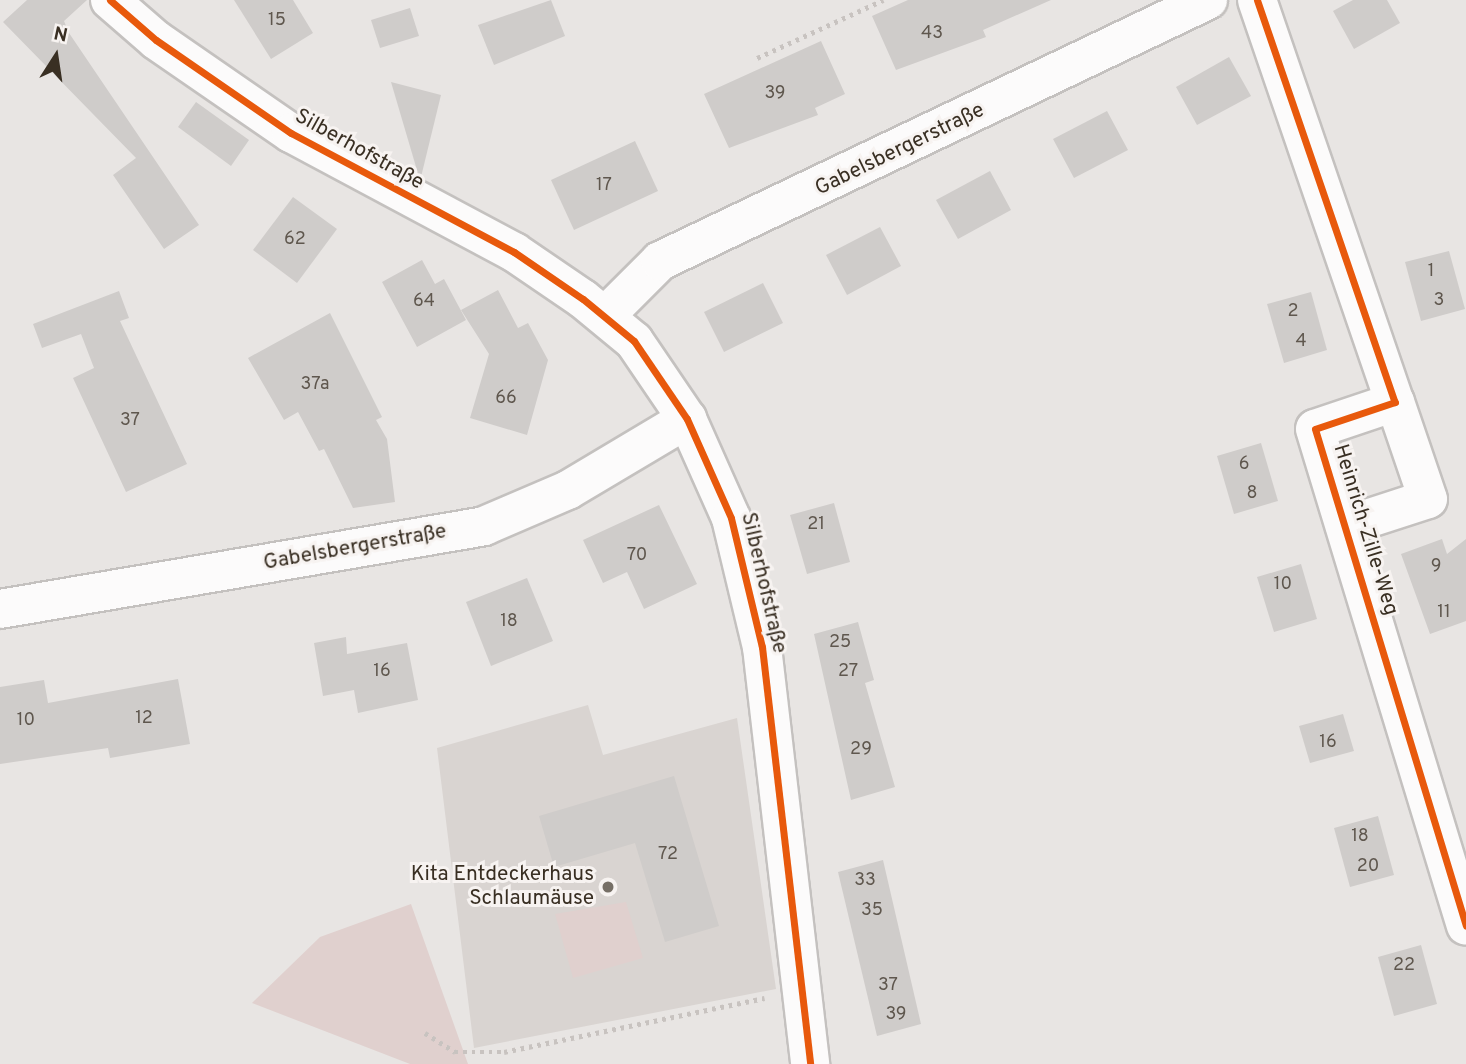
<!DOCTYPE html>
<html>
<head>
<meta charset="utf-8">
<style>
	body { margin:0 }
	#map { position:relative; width:1466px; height:1064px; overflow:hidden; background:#e8e5e3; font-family:Overpass,sans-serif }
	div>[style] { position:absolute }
	.built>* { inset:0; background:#d9d4d1 }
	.green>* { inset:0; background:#e0d0ce }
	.building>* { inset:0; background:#cfccca }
	.path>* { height:4.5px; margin-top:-2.25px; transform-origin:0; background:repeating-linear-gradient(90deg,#c8c3c0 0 3.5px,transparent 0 8.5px) }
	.roads { filter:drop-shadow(2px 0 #c4c1bf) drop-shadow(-2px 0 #c4c1bf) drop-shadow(0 2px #c4c1bf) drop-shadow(0 -2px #c4c1bf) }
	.minor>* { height:38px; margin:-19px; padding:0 19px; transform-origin:19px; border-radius:19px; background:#fcfbfb }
	.cycleway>* { height:7px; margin:-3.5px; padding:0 3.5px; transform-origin:3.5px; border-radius:3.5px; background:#e8590c }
	.dots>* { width:19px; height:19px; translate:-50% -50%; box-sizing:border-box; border:4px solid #f7f3f1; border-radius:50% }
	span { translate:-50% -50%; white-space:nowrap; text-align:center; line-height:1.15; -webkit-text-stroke:6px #f7f3f1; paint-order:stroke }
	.number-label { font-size:18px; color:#5f574e }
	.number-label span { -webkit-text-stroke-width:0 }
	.street-label { font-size:21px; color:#392f23 }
	.poi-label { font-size:21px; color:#392f23 }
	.right { translate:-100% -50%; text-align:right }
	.north { position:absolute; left:21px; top:21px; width:70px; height:70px; -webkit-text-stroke:5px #f7f3f1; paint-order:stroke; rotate:12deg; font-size:19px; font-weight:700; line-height:28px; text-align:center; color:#392f23 }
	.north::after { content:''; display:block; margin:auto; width:24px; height:32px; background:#392f23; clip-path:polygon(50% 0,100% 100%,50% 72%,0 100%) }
</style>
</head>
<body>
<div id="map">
	<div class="built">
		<div style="clip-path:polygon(588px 705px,603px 755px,737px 718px,776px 989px,474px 1048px,437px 748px)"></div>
	</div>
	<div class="green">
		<div style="clip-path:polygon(626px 902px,643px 958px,573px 978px,555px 914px)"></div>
		<div style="clip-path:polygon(411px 904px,468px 1064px,410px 1064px,252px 1003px,320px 937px)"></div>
	</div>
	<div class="building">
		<div style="clip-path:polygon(27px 0,87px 0,64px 21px,69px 33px,199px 225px,164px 249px,113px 175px,136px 158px,3px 22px)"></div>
		<div style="clip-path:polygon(234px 0,293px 0,313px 33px,271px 59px)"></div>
		<div style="clip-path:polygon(551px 0,565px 36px,494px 65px,478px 25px)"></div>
		<div style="clip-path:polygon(908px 0,1051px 0,983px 30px,986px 37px,896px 70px,872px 16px)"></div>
		<div style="clip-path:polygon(1353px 0,1387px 0,1400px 23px,1354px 49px,1333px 11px)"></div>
		<div style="clip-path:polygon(410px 8px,419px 36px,380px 48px,371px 20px)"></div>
		<div style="clip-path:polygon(821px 41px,845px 94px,815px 108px,818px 115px,729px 148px,704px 94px)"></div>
		<div style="clip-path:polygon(1229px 57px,1251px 96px,1197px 125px,1176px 87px)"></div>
		<div style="clip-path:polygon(391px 82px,441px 95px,421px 177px,419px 177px)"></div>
		<div style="clip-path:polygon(196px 102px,249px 140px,231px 166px,178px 127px)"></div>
		<div style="clip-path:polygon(1107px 111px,1128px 150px,1074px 178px,1053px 139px)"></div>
		<div style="clip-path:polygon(635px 141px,658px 191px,574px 230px,551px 180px)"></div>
		<div style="clip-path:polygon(990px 171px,1011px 210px,958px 239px,936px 200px)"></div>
		<div style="clip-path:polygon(293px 197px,337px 229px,297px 283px,253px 250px)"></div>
		<div style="clip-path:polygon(880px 227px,901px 266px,847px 295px,826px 255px)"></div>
		<div style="clip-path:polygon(1449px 251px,1465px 309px,1421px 321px,1405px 262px)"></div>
		<div style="clip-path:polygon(422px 260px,435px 284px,444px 279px,466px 320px,417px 347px,382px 282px)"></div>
		<div style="clip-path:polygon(763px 283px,783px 323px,724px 352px,704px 312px)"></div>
		<div style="clip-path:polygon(498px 290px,518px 328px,528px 323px,548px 360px,527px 435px,470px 418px,489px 354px,461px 310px)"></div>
		<div style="clip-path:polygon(119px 291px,129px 318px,120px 321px,187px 464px,126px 492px,73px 378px,94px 368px,81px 334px,42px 348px,33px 324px)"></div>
		<div style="clip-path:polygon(1311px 292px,1327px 350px,1284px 363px,1267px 304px)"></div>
		<div style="clip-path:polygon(330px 313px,382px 417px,376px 420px,387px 439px,395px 502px,353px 508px,324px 449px,319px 451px,298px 412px,284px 420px,248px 358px)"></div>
		<div style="clip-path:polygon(1261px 443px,1278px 501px,1234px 514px,1217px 456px)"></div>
		<div style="clip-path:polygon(834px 503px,850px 562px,807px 574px,790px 515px)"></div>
		<div style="clip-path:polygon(659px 505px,697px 584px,644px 609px,627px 572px,603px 583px,583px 540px)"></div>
		<div style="clip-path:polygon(1442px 539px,1447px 554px,1466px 539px,1466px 621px,1430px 634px,1401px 554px)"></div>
		<div style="clip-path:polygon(1301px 564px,1317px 619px,1274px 632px,1257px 577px)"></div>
		<div style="clip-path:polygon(527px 578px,553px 641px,491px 666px,466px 602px)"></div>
		<div style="clip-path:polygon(858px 622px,874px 680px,865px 683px,895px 787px,851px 800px,814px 634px)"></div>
		<div style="clip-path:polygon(346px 637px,347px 654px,407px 643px,418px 700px,358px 713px,354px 690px,323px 696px,314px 643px)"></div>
		<div style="clip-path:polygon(178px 679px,190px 744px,110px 758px,108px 748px,0 764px,0 687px,44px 680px,48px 703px)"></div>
		<div style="clip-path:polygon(1343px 714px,1354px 751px,1310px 763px,1299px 726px)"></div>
		<div style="clip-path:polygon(674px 776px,719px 926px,665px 942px,635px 843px,554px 867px,539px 816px)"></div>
		<div style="clip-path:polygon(1378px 816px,1394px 875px,1350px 887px,1334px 828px)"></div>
		<div style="clip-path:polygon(883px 860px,921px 1024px,877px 1036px,838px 872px)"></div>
		<div style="clip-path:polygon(1421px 945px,1437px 1004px,1394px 1016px,1378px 957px)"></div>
	</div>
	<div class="path">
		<div style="left:757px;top:58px;width:139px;rotate:-24.7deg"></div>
		<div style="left:425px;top:1033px;width:36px;rotate:32deg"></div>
		<div style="left:455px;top:1052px;width:49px"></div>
		<div style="left:504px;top:1052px;width:266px;rotate:-11.7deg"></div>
	</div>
	<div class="roads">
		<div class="minor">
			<div style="left:110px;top:0;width:61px;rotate:41deg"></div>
			<div style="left:156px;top:40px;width:164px;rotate:34.6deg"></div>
			<div style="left:291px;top:133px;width:253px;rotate:28.1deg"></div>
			<div style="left:514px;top:252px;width:83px;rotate:34.3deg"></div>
			<div style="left:583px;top:299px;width:66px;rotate:39.5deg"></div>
			<div style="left:634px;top:341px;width:94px;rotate:55.8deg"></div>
			<div style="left:687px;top:419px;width:108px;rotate:66deg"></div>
			<div style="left:731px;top:518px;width:133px;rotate:76.5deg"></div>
			<div style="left:762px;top:647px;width:420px;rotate:83.4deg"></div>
			<div style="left:1257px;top:0;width:425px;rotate:71.1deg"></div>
			<div style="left:1395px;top:402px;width:84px;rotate:161.4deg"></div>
			<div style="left:1315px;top:429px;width:519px;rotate:73.1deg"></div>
			<div style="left:605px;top:316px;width:78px;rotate:-45deg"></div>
			<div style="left:660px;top:261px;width:607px;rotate:-25.47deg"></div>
			<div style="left:1345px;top:526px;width:87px;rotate:-18deg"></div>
			<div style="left:1428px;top:499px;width:102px;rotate:-108.8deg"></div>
			<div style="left:0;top:609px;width:491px;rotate:-9.7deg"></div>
			<div style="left:484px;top:526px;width:91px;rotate:-23.2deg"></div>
			<div style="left:568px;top:490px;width:139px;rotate:-30.8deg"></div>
		</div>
	</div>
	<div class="cycleway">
		<div style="left:110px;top:0;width:61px;rotate:41deg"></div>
		<div style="left:156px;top:40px;width:164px;rotate:34.6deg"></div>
		<div style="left:291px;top:133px;width:253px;rotate:28.1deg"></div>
		<div style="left:514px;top:252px;width:83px;rotate:34.3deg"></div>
		<div style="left:583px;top:299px;width:66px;rotate:39.5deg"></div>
		<div style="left:634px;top:341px;width:94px;rotate:55.8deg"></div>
		<div style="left:687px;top:419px;width:108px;rotate:66deg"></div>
		<div style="left:731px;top:518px;width:133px;rotate:76.5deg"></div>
		<div style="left:762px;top:647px;width:420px;rotate:83.4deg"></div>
		<div style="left:1257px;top:0;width:425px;rotate:71.1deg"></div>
		<div style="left:1395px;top:402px;width:84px;rotate:161.4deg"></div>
		<div style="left:1315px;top:429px;width:519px;rotate:73.1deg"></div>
	</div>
	<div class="dots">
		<div style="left:608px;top:887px;background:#766f66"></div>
	</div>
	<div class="number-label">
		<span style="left:277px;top:21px">15</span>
		<span style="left:932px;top:34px">43</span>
		<span style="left:775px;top:94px">39</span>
		<span style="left:604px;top:186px">17</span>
		<span style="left:295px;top:240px">62</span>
		<span style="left:1431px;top:272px">1</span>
		<span style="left:1439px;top:301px">3</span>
		<span style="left:424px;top:302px">64</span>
		<span style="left:1293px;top:312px">2</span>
		<span style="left:1301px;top:342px">4</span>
		<span style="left:315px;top:385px">37a</span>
		<span style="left:506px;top:399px">66</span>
		<span style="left:130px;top:421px">37</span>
		<span style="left:1244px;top:465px">6</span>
		<span style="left:1252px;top:494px">8</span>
		<span style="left:816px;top:525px">21</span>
		<span style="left:637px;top:556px">70</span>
		<span style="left:1436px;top:567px">9</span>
		<span style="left:1283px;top:585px">10</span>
		<span style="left:1444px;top:613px">11</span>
		<span style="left:509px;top:622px">18</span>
		<span style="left:840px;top:643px">25</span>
		<span style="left:382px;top:672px">16</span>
		<span style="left:848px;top:672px">27</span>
		<span style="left:144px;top:719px">12</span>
		<span style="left:26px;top:721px">10</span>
		<span style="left:1328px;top:743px">16</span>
		<span style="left:861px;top:750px">29</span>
		<span style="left:1360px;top:837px">18</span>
		<span style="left:668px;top:855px">72</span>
		<span style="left:1368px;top:867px">20</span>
		<span style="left:865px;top:881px">33</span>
		<span style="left:872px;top:911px">35</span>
		<span style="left:1404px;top:966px">22</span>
		<span style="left:888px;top:986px">37</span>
		<span style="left:896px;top:1015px">39</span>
	</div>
	<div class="street-label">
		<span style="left:359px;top:150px;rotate:29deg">Silberhofstraße</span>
		<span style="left:900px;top:150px;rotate:-26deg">Gabelsbergerstraße</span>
		<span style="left:1365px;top:530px;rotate:73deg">Heinrich-Zille-Weg</span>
		<span style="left:355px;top:548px;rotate:-10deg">Gabelsbergerstraße</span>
		<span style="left:763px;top:583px;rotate:77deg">Silberhofstraße</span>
	</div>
	<div class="poi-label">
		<span class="right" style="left:594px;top:887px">Kita Entdeckerhaus<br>Schlaumäuse</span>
	</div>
	<div class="north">N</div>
</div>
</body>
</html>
